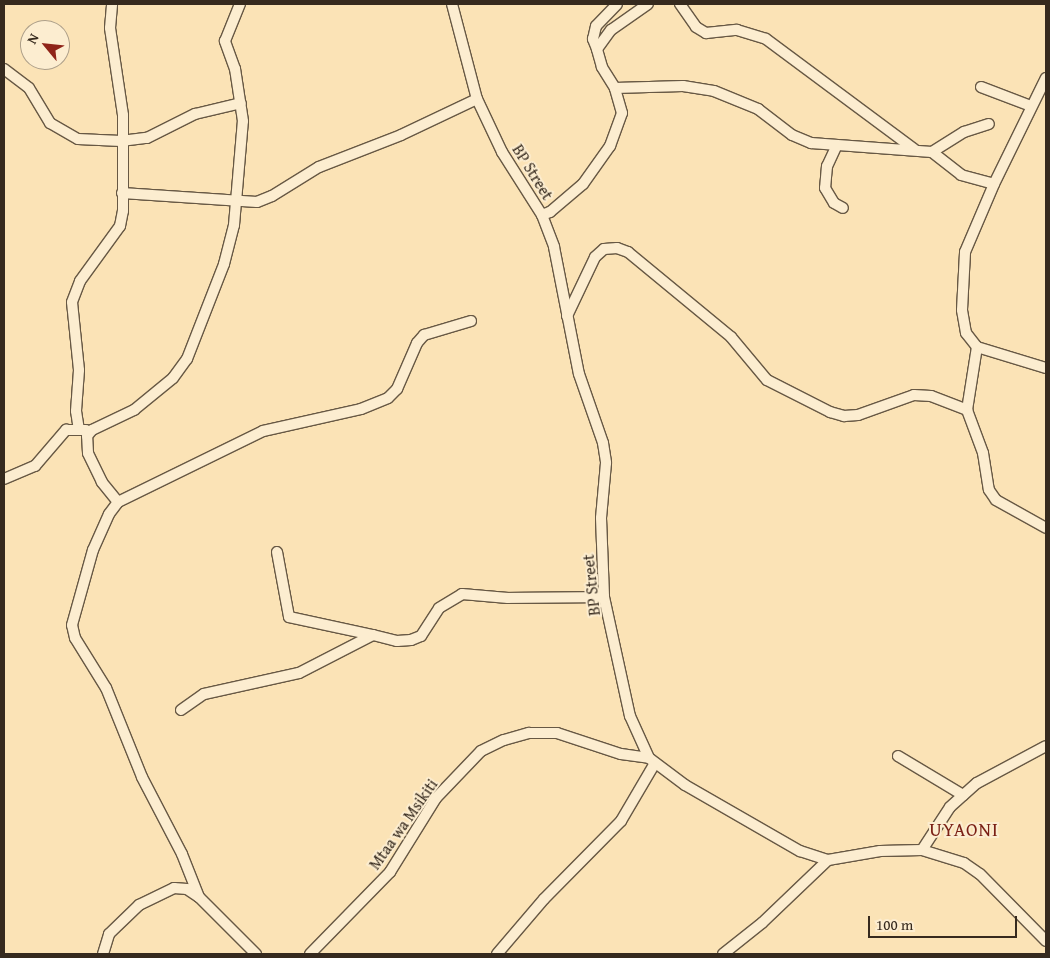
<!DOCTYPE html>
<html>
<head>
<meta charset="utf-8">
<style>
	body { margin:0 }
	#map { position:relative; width:1050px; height:958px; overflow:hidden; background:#fbe3b6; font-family:"Gentium Book Plus",serif }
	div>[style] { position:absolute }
	.roads { filter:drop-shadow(1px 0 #675844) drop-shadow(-1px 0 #675844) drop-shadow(0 1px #675844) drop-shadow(0 -1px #675844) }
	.street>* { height:10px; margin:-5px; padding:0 5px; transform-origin:5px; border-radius:5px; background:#fcedd0 }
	span { translate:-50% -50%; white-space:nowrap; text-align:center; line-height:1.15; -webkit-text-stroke:4px #fcedd0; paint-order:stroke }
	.street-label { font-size:16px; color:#362a1e }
	.quarter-label { font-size:19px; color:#7a1f14; letter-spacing:1px }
	.frame { position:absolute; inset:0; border:5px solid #362a1e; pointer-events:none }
	.north { position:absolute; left:20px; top:20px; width:50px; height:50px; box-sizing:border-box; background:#fcedd0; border:1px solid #ad9f89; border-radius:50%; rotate:298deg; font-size:14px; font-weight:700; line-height:20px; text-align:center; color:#362a1e }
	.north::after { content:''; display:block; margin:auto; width:18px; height:22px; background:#8f2418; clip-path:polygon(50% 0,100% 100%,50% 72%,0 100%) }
	.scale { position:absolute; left:868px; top:916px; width:149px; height:22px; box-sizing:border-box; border:2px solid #362a1e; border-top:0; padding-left:6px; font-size:15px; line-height:18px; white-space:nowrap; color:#362a1e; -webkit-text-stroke:4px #fcedd0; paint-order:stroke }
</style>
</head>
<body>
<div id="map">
	<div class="roads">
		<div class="street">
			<div style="left:452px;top:4px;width:98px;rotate:75.3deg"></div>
			<div style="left:477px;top:99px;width:59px;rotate:64.7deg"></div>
			<div style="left:502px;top:152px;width:75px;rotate:57.6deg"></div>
			<div style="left:542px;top:215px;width:34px;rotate:69deg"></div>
			<div style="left:554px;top:247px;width:129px;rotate:78.9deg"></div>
			<div style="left:579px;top:374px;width:73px;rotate:70.8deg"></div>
			<div style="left:603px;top:443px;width:20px;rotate:81deg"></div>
			<div style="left:606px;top:463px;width:55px;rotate:95.2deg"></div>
			<div style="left:601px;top:518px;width:79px;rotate:87.8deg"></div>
			<div style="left:604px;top:597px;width:122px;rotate:77.7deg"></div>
			<div style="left:630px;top:716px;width:46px;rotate:65.7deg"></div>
			<div style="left:649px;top:758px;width:45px;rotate:36.9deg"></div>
			<div style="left:685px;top:785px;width:133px;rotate:29.9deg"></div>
			<div style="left:800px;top:851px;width:29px;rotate:18deg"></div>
			<div style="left:828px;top:860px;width:53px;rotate:-9.8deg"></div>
			<div style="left:880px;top:851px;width:42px;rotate:-1.4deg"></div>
			<div style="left:922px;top:850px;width:44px;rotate:17.2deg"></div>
			<div style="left:964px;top:863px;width:19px;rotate:35deg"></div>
			<div style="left:980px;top:874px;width:94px;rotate:45.4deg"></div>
			<div style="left:680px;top:4px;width:28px;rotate:55deg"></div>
			<div style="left:696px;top:27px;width:12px;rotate:31deg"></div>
			<div style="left:706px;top:33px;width:31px;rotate:-6deg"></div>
			<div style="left:737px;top:30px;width:30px;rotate:17deg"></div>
			<div style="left:766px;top:39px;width:184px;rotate:36.6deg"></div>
			<div style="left:597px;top:49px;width:11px;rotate:-112deg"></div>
			<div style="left:593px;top:39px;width:13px;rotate:-77deg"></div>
			<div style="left:596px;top:26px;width:30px;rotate:-46deg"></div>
			<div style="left:4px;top:69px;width:31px;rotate:37deg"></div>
			<div style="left:29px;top:88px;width:41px;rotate:59deg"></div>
			<div style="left:50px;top:123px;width:32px;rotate:30deg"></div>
			<div style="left:78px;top:139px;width:43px;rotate:2.7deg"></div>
			<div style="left:121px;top:141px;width:26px;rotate:-7deg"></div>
			<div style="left:147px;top:138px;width:54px;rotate:-26.6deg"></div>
			<div style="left:195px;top:114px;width:47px;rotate:-13.4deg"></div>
			<div style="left:981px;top:87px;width:53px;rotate:20.8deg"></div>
			<div style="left:615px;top:88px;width:68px;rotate:-1.7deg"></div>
			<div style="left:683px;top:86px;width:31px;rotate:9deg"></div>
			<div style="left:714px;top:91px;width:48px;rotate:22.2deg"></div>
			<div style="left:758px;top:109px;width:43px;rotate:37.4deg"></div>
			<div style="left:792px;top:135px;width:21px;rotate:23deg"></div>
			<div style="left:811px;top:143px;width:121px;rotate:4.3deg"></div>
			<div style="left:932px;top:152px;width:37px;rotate:38deg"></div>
			<div style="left:961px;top:175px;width:34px;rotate:15deg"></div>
			<div style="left:836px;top:147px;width:21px;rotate:115deg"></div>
			<div style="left:827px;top:166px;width:22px;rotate:95deg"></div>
			<div style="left:825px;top:188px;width:17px;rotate:59deg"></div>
			<div style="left:834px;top:203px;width:10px;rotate:29deg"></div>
			<div style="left:932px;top:152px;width:38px;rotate:-32deg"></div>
			<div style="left:964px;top:132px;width:26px;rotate:-18deg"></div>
			<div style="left:122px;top:193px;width:135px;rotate:3.8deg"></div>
			<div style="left:257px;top:202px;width:16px;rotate:-22deg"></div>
			<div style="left:272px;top:196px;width:55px;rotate:-31.7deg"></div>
			<div style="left:319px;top:167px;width:88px;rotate:-21.3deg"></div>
			<div style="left:401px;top:135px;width:84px;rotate:-25.3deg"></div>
			<div style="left:542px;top:215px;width:9px;rotate:-21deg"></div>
			<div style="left:550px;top:212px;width:43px;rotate:-40.3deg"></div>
			<div style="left:583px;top:184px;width:47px;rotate:-54.6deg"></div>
			<div style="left:610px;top:146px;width:35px;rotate:-70deg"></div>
			<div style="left:622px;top:113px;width:26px;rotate:-106deg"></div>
			<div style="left:615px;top:88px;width:25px;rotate:-122deg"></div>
			<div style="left:602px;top:67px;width:19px;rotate:-106deg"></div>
			<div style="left:597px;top:49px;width:24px;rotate:-54deg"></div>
			<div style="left:611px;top:30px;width:45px;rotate:-35.1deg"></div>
			<div style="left:567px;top:316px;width:65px;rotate:-64.6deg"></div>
			<div style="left:595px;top:257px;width:12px;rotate:-42deg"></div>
			<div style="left:604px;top:249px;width:13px;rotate:-4deg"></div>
			<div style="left:617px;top:248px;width:12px;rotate:20deg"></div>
			<div style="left:628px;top:252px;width:134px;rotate:39.5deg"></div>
			<div style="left:731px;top:337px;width:56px;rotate:50.1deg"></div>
			<div style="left:767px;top:380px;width:71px;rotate:26.9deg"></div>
			<div style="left:830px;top:412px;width:15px;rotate:16deg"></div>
			<div style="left:844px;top:416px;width:14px;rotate:-4deg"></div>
			<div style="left:858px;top:415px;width:59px;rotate:-19.7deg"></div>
			<div style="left:914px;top:395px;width:17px;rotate:3deg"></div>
			<div style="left:931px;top:396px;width:39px;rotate:21deg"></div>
			<div style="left:967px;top:410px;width:46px;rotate:69.6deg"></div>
			<div style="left:983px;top:453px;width:37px;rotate:81deg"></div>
			<div style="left:989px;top:490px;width:12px;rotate:55deg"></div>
			<div style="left:996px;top:500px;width:57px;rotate:29.2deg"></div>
			<div style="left:977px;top:347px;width:72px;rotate:16.9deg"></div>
			<div style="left:967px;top:410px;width:64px;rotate:-81deg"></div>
			<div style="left:977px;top:347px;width:18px;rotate:-128deg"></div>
			<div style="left:966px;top:333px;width:23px;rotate:-100deg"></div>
			<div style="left:962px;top:310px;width:58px;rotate:-87deg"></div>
			<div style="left:965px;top:252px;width:74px;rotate:-66.9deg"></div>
			<div style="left:994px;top:184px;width:118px;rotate:-63.9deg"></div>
			<div style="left:79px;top:430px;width:19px;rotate:-99deg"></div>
			<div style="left:76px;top:411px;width:41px;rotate:-85.8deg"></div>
			<div style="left:79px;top:370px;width:68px;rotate:-95.9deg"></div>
			<div style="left:72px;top:302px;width:22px;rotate:-69deg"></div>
			<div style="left:80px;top:281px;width:68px;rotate:-54deg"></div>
			<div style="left:120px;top:226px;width:15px;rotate:-79deg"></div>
			<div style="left:123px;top:211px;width:96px;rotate:-90deg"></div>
			<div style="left:123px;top:115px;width:88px;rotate:-98.5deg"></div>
			<div style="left:110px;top:28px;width:24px;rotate:-85deg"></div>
			<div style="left:4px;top:479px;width:34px;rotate:-23deg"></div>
			<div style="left:35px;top:466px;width:48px;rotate:-49.3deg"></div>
			<div style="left:66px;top:430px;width:20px"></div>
			<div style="left:118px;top:502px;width:26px;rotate:-129deg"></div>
			<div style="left:102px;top:482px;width:32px;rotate:-116deg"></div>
			<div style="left:88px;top:453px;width:17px;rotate:-93deg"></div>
			<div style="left:87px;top:436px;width:8px;rotate:-50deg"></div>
			<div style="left:92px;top:430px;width:47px;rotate:-25.5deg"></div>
			<div style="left:134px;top:410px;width:50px;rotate:-39.4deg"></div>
			<div style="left:173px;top:378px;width:24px;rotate:-54deg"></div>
			<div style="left:187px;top:359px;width:102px;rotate:-68.7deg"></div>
			<div style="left:224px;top:264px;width:40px;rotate:-75.6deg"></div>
			<div style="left:234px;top:225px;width:104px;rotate:-85.1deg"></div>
			<div style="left:243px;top:121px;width:53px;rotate:-98.7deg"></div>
			<div style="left:235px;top:69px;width:30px;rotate:-110deg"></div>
			<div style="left:225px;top:41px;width:40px;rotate:-68deg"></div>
			<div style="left:277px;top:552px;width:66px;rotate:79.5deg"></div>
			<div style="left:289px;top:617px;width:86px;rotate:12.1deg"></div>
			<div style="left:181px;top:710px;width:28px;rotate:-35deg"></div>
			<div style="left:204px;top:694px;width:97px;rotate:-12.5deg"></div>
			<div style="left:299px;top:673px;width:83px;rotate:-27.2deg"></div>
			<div style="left:373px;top:635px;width:25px;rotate:14deg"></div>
			<div style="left:397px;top:641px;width:14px;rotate:-4deg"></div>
			<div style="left:411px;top:640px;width:11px;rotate:-22deg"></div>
			<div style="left:421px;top:636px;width:33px;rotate:-57deg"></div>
			<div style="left:439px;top:608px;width:27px;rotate:-31deg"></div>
			<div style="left:462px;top:594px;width:46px;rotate:5deg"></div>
			<div style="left:508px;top:598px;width:96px;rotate:-0.6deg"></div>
			<div style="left:898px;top:756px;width:76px;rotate:31deg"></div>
			<div style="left:922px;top:850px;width:51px;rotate:-56.9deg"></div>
			<div style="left:950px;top:807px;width:36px;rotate:-42deg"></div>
			<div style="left:977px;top:783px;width:78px;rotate:-28.2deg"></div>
			<div style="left:103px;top:954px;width:21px;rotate:-73deg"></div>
			<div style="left:109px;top:934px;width:42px;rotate:-44deg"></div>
			<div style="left:139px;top:905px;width:39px;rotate:-26deg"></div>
			<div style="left:174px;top:888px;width:13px;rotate:4deg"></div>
			<div style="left:187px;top:889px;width:14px;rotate:34deg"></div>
			<div style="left:256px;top:954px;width:81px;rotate:-135deg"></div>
			<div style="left:199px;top:897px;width:46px;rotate:-111.6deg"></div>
			<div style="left:182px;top:854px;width:87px;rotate:-117.5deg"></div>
			<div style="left:142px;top:777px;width:96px;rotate:-112deg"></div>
			<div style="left:106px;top:688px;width:59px;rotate:-121.8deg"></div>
			<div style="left:75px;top:638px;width:13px;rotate:-103deg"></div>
			<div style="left:72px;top:625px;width:78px;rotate:-74.4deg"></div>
			<div style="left:93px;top:550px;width:39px;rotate:-66deg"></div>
			<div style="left:109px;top:514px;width:15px;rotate:-53deg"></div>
			<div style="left:118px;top:502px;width:161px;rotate:-26.1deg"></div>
			<div style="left:263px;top:431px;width:100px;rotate:-12.7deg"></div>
			<div style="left:361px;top:409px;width:29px;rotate:-22deg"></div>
			<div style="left:388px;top:398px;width:13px;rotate:-45deg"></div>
			<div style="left:397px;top:389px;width:50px;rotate:-66.5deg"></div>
			<div style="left:417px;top:343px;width:11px;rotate:-49deg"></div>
			<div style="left:424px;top:335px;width:49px;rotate:-16.6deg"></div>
			<div style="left:310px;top:954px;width:115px;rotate:-45.7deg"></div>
			<div style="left:390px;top:872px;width:87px;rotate:-58.1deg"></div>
			<div style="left:436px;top:798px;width:65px;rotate:-46.2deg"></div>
			<div style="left:481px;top:751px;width:25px;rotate:-26deg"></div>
			<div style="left:504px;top:740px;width:26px;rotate:-16deg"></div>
			<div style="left:529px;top:733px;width:28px"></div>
			<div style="left:557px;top:733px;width:67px;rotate:18.2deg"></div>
			<div style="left:621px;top:754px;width:28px;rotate:8deg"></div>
			<div style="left:497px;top:954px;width:72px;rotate:-49.5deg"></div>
			<div style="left:544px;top:899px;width:110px;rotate:-45.4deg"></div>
			<div style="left:621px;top:821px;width:67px;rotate:-59.6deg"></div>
			<div style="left:723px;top:954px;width:50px;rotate:-38.5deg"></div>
			<div style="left:762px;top:923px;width:91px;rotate:-43.7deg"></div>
		</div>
	</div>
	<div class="street-label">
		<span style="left:533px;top:172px;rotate:58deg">BP Street</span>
		<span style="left:591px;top:585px;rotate:-96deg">BP Street</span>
		<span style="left:403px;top:824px;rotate:-55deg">Mtaa wa Msikiti</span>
	</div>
	<div class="quarter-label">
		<span style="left:964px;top:830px">UYAONI</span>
	</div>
	<div class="frame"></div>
	<div class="north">N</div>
	<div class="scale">100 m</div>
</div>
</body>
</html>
